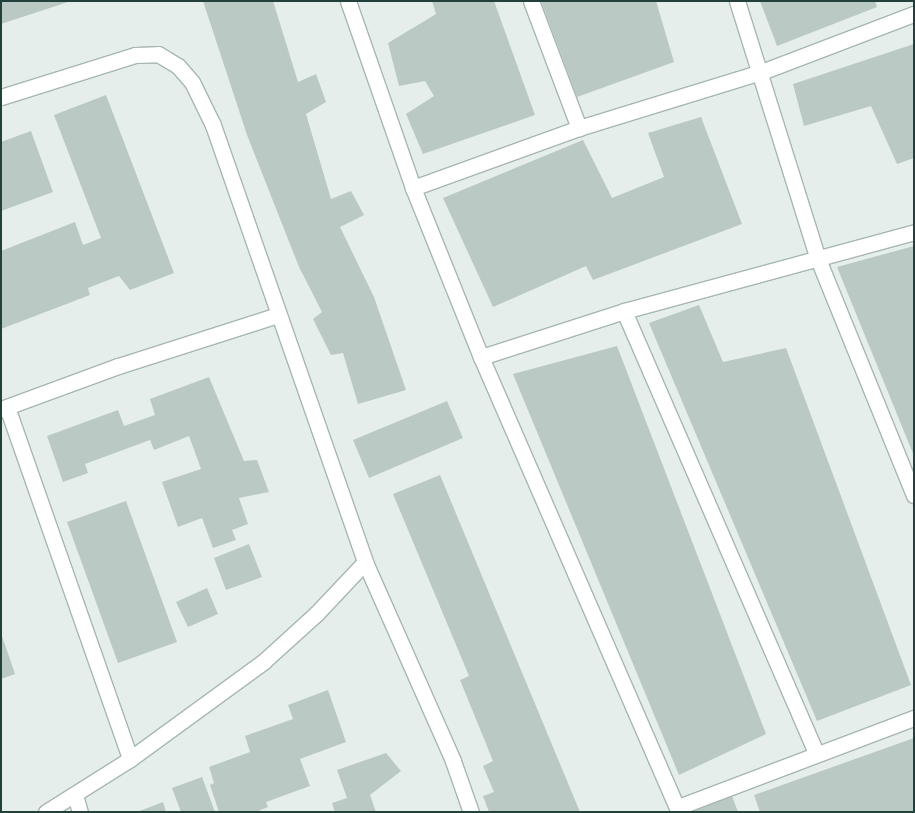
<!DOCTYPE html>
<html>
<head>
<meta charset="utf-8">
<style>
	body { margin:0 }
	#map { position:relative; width:915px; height:813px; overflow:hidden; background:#e5eeeb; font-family:"Open Sans",sans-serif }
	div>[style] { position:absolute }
	.building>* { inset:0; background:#bac9c4 }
	.roads { filter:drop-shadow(1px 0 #a7b7b3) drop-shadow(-1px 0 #a7b7b3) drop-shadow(0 1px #a7b7b3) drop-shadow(0 -1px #a7b7b3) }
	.minor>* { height:15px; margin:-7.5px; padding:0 7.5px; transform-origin:7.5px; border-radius:7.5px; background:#fff }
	span { translate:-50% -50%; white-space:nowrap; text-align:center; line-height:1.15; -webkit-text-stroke:5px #f6faf8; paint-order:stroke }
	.frame { position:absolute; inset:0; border:2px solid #23413b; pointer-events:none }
</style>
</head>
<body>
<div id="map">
	<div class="building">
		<div style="clip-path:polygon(1px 1px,68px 1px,68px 2px,1px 24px)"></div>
		<div style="clip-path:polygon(203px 1px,273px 1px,298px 82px,316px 74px,326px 102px,306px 114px,331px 199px,351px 191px,364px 215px,340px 227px,374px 297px,406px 390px,358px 404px,343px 353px,331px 355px,313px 319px,322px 312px,299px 267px,247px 135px)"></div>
		<div style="clip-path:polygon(432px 1px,494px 1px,535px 115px,423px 154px,406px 114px,434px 96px,425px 81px,399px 86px,388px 43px,436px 14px)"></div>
		<div style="clip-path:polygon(541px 1px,656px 1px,674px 62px,577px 97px)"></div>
		<div style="clip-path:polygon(760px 1px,875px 1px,877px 7px,777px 46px)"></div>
		<div style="clip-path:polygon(914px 44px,914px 158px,897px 164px,871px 106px,804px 126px,793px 84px)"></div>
		<div style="clip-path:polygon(106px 95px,174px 273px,130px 290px,119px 276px,88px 288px,90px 295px,1px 329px,1px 251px,75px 222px,83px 245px,101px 238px,54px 115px)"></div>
		<div style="clip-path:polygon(701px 117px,742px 224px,593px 280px,586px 266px,493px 307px,443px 198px,583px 140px,612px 198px,664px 177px,648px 133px)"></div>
		<div style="clip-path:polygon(31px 131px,53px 192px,1px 211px,1px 142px)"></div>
		<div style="clip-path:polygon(914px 246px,914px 456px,837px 267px)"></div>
		<div style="clip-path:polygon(699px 305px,723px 362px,786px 348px,911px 685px,817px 721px,649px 323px)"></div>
		<div style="clip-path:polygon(617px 346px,766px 734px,679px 775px,513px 374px)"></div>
		<div style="clip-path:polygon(209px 377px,244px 461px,257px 460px,269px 492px,239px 498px,248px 524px,232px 530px,236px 540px,213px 548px,202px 518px,178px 527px,162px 482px,201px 469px,189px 436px,154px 450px,150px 440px,85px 464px,88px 473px,63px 482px,47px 436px,118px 410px,124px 426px,155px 415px,150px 399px)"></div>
		<div style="clip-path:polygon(447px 401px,463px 438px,369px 478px,353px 440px)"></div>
		<div style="clip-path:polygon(440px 475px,580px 812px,489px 812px,483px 796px,494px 792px,483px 766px,493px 761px,460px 680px,469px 676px,393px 494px)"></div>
		<div style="clip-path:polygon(126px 501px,177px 642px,118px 663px,67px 522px)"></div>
		<div style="clip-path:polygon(249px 544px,262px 577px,226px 590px,214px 558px)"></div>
		<div style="clip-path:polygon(207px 588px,218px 614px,188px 627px,176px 602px)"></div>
		<div style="clip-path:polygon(2px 636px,15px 674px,1px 679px,1px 637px)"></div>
		<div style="clip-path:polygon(328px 690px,346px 742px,300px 759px,310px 786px,266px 802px,268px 807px,256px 812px,219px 812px,210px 785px,214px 783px,209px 767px,250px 752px,245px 736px,293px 719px,288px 705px)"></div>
		<div style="clip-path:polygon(914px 738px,914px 812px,760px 812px,754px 795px)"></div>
		<div style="clip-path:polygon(386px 753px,401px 771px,370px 795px,376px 812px,335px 812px,332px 803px,347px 798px,337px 770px)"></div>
		<div style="clip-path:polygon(202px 777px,215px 812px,181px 812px,172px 788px)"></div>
		<div style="clip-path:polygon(732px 796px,738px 812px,689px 812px)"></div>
		<div style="clip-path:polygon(163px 802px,166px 812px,137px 812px)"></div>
	</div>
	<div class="roads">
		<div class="minor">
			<div style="left:348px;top:1px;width:198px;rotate:70.8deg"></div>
			<div style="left:413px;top:188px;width:182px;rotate:68.1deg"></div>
			<div style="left:481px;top:357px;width:496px;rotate:66.5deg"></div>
			<div style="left:531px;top:1px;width:136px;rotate:69.3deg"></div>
			<div style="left:737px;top:1px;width:270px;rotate:72.6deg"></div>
			<div style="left:818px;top:259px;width:255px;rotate:67.9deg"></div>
			<div style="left:1px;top:97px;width:140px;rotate:-17.4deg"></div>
			<div style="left:135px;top:55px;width:23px;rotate:-2deg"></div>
			<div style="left:158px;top:54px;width:23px;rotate:31deg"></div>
			<div style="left:178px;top:66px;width:21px;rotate:49deg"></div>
			<div style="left:192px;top:82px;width:48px;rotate:64deg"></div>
			<div style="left:213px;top:125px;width:463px;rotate:70.8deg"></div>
			<div style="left:365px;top:562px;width:218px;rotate:66.1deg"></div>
			<div style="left:453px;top:761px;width:54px;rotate:70.6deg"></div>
			<div style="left:413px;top:188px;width:177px;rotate:-19.9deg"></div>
			<div style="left:579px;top:128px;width:190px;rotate:-17.1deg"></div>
			<div style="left:761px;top:72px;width:164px;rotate:-20.8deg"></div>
			<div style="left:624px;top:311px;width:482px;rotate:66.5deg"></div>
			<div style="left:481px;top:357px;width:150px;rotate:-17.8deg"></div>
			<div style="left:624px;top:311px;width:301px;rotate:-15.2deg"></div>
			<div style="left:7px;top:407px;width:373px;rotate:70.7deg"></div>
			<div style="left:1px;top:409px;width:125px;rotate:-20.2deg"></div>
			<div style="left:118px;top:366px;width:168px;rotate:-17.7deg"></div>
			<div style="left:75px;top:795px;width:18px;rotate:74deg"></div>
			<div style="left:678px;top:807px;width:252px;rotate:-20.7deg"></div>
			<div style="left:46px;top:812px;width:99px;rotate:-32.2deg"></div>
			<div style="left:130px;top:759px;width:165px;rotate:-36.1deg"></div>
			<div style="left:263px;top:662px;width:72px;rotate:-42.2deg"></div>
			<div style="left:316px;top:614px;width:71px;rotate:-46.7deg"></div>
		</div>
	</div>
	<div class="frame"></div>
</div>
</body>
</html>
